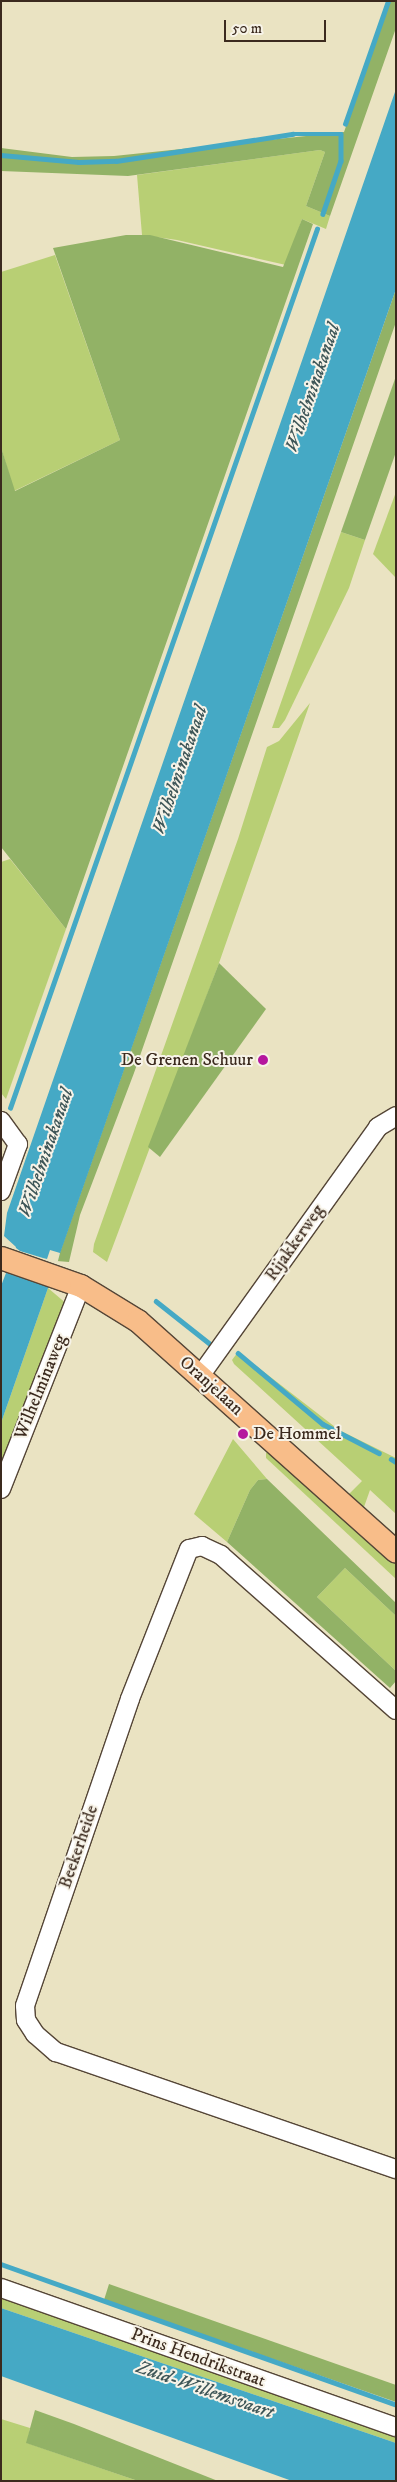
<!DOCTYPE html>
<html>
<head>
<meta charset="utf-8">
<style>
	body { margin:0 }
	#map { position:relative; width:397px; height:2482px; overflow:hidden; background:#eae3c2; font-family:"IM FELL DW Pica",serif }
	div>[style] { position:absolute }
	.green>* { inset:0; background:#b8cf74 }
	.forest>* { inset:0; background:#92b266 }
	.water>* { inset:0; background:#45a9c5 }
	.pier>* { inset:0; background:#eae3c2 }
	.stream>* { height:4.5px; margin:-2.25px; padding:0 2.25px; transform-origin:2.25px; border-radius:2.25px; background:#45a9c5 }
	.roads { filter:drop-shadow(1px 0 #554637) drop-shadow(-1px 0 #554637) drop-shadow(0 1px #554637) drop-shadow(0 -1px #554637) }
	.minor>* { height:18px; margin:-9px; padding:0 9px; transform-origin:9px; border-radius:9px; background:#fff }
	.major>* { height:22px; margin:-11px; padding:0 11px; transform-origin:11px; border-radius:11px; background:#f8bd89 }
	.dots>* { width:14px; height:14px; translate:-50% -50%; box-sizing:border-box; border:2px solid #f7f3e8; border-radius:50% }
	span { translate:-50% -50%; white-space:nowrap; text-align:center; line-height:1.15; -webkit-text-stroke:4px #f7f3e8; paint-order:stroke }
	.poi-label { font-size:18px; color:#3b2a1e }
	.right { translate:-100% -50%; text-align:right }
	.left { translate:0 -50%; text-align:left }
	.street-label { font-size:18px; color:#3b2a1e }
	.water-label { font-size:19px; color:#3e5658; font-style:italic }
	.frame { position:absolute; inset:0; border:2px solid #3b2a1e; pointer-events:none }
	.scale { position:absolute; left:224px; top:20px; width:102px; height:22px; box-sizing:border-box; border:2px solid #3b2a1e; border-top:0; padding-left:6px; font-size:15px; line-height:18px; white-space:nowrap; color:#3b2a1e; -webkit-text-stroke:4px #f7f3e8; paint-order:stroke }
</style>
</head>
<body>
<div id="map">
	<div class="green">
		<div style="clip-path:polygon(320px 150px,325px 152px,306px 206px,330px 216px,326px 229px,302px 219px,286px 265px,177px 240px,142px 235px,137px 175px)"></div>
		<div style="clip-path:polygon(55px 255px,120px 440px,14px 491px,1px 447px,1px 272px)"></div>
		<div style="clip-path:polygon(396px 492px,396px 578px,373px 554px)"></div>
		<div style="clip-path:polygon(341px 532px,365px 540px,349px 588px,285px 720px,279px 728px,272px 728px)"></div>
		<div style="clip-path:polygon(310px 703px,219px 963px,107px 1262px,93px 1252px,94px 1244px,238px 839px,267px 747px,279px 741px)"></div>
		<div style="clip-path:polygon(10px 859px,66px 929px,6px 1099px,1px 1093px,1px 862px)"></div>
		<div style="clip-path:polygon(48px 1288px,68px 1305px,1px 1465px,1px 1423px)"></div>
		<div style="clip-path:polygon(238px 1352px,339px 1430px,396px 1458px,396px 1514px,370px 1490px,364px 1507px,349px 1494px,362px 1481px,234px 1364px,232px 1360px)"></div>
		<div style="clip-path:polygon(233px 1439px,267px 1479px,258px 1480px,250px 1490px,227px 1542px,194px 1514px)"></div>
		<div style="clip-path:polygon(270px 1451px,396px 1562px,396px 1579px,266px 1458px,266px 1453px)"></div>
		<div style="clip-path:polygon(345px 1568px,396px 1616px,396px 1671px,317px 1597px)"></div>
		<div style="clip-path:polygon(1px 2290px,396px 2429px,396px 2443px,1px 2308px)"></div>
		<div style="clip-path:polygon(1px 2419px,30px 2428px,27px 2443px,138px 2481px,1px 2481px)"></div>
	</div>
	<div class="forest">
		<div style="clip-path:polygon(390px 1px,396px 1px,396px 28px,330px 216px,306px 206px,325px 152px,320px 150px,128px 176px,1px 171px,1px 148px,72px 157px,114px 156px,344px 132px)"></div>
		<div style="clip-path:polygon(302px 219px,313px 224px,66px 929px,1px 847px,1px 447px,15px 491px,120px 440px,53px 248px,126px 235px,150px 235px,283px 267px)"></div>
		<div style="clip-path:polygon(396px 289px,396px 322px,134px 1073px,80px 1215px,69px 1262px,57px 1261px)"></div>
		<div style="clip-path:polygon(396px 376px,396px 452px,365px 540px,341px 532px)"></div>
		<div style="clip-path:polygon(219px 963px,266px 1009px,160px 1157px,148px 1147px)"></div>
		<div style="clip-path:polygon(267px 1479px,396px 1603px,396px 1616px,345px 1568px,317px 1597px,396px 1671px,396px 1681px,390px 1688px,227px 1542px,250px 1490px,258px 1480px)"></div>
		<div style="clip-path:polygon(109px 2284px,396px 2385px,396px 2402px,104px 2300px)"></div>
		<div style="clip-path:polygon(35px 2410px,74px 2424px,218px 2481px,138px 2481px,26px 2443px)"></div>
	</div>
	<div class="water">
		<div style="clip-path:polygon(396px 89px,396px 289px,1px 1423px,1px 1286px,16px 1247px,4px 1236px,7px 1213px)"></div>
		<div style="clip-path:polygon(1px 2308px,396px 2443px,396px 2481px,292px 2481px,1px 2376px)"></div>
	</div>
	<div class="pier">
		<div style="clip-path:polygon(8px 1242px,20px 1251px,43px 1258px,47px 1259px,50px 1250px,60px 1253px,51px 1288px,4px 1272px,13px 1248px,7px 1245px)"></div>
	</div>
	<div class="stream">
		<div style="left:345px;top:124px;width:130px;rotate:-70.7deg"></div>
		<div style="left:1px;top:155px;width:78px;rotate:5.1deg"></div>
		<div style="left:79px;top:162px;width:37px;rotate:-2deg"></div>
		<div style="left:116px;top:161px;width:179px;rotate:-8.7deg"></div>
		<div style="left:293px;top:134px;width:48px"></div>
		<div style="left:341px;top:134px;width:27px;rotate:90deg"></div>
		<div style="left:341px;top:161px;width:56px;rotate:108.8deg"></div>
		<div style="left:10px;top:1108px;width:931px;rotate:-70.75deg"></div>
		<div style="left:156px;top:1301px;width:68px;rotate:38.4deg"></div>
		<div style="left:238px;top:1353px;width:111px;rotate:39.9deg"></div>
		<div style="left:323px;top:1424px;width:63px;rotate:27.4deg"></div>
		<div style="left:391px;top:1459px;width:6px;rotate:31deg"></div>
		<div style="left:1px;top:2264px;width:419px;rotate:19.6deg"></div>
	</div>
	<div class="roads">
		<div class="minor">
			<div style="left:1px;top:1121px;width:29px;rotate:54deg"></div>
			<div style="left:18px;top:1144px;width:50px;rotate:109.9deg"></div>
			<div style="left:200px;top:1376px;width:306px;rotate:-54.4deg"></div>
			<div style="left:378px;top:1127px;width:21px;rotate:-31deg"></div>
			<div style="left:1px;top:1489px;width:218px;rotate:-68.5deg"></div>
			<div style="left:396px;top:1710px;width:234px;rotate:-138.5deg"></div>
			<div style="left:221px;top:1555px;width:21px;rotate:-155deg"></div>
			<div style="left:202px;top:1546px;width:13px;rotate:167deg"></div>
			<div style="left:189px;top:1549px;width:161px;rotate:111.5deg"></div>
			<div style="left:130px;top:1699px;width:324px;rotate:108.9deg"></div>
			<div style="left:25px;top:2006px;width:14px;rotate:86deg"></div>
			<div style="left:26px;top:2020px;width:17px;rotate:57deg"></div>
			<div style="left:35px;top:2034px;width:28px;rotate:41deg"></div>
			<div style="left:56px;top:2052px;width:360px;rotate:19deg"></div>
			<div style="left:1px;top:2288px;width:419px;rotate:19.4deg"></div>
		</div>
		<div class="major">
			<div style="left:1px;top:1258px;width:85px;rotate:19.3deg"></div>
			<div style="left:81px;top:1286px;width:67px;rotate:31.6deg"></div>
			<div style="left:138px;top:1321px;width:346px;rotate:41.8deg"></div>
		</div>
	</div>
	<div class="dots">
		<div style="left:263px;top:1060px;background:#b5179e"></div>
		<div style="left:243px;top:1434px;background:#b5179e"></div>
	</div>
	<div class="poi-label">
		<span class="right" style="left:253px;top:1060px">De Grenen Schuur</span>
		<span class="left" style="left:253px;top:1434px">De Hommel</span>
	</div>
	<div class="street-label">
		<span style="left:295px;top:1243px;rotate:-55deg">Rijakkerweg</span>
		<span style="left:211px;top:1386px;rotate:42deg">Oranjelaan</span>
		<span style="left:41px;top:1387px;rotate:-68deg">Wilhelminaweg</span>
		<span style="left:79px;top:1847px;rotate:-71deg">Beekerheide</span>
		<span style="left:198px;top:2358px;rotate:20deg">Prins Hendrikstraat</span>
	</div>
	<div class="water-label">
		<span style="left:313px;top:388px;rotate:-71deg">Wilhelminakanaal</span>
		<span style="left:180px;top:770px;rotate:-71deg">Wilhelminakanaal</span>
		<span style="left:46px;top:1153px;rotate:-71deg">Wilhelminakanaal</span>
		<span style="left:205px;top:2390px;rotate:19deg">Zuid-Willemsvaart</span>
	</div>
	<div class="frame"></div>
	<div class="scale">50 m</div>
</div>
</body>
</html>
